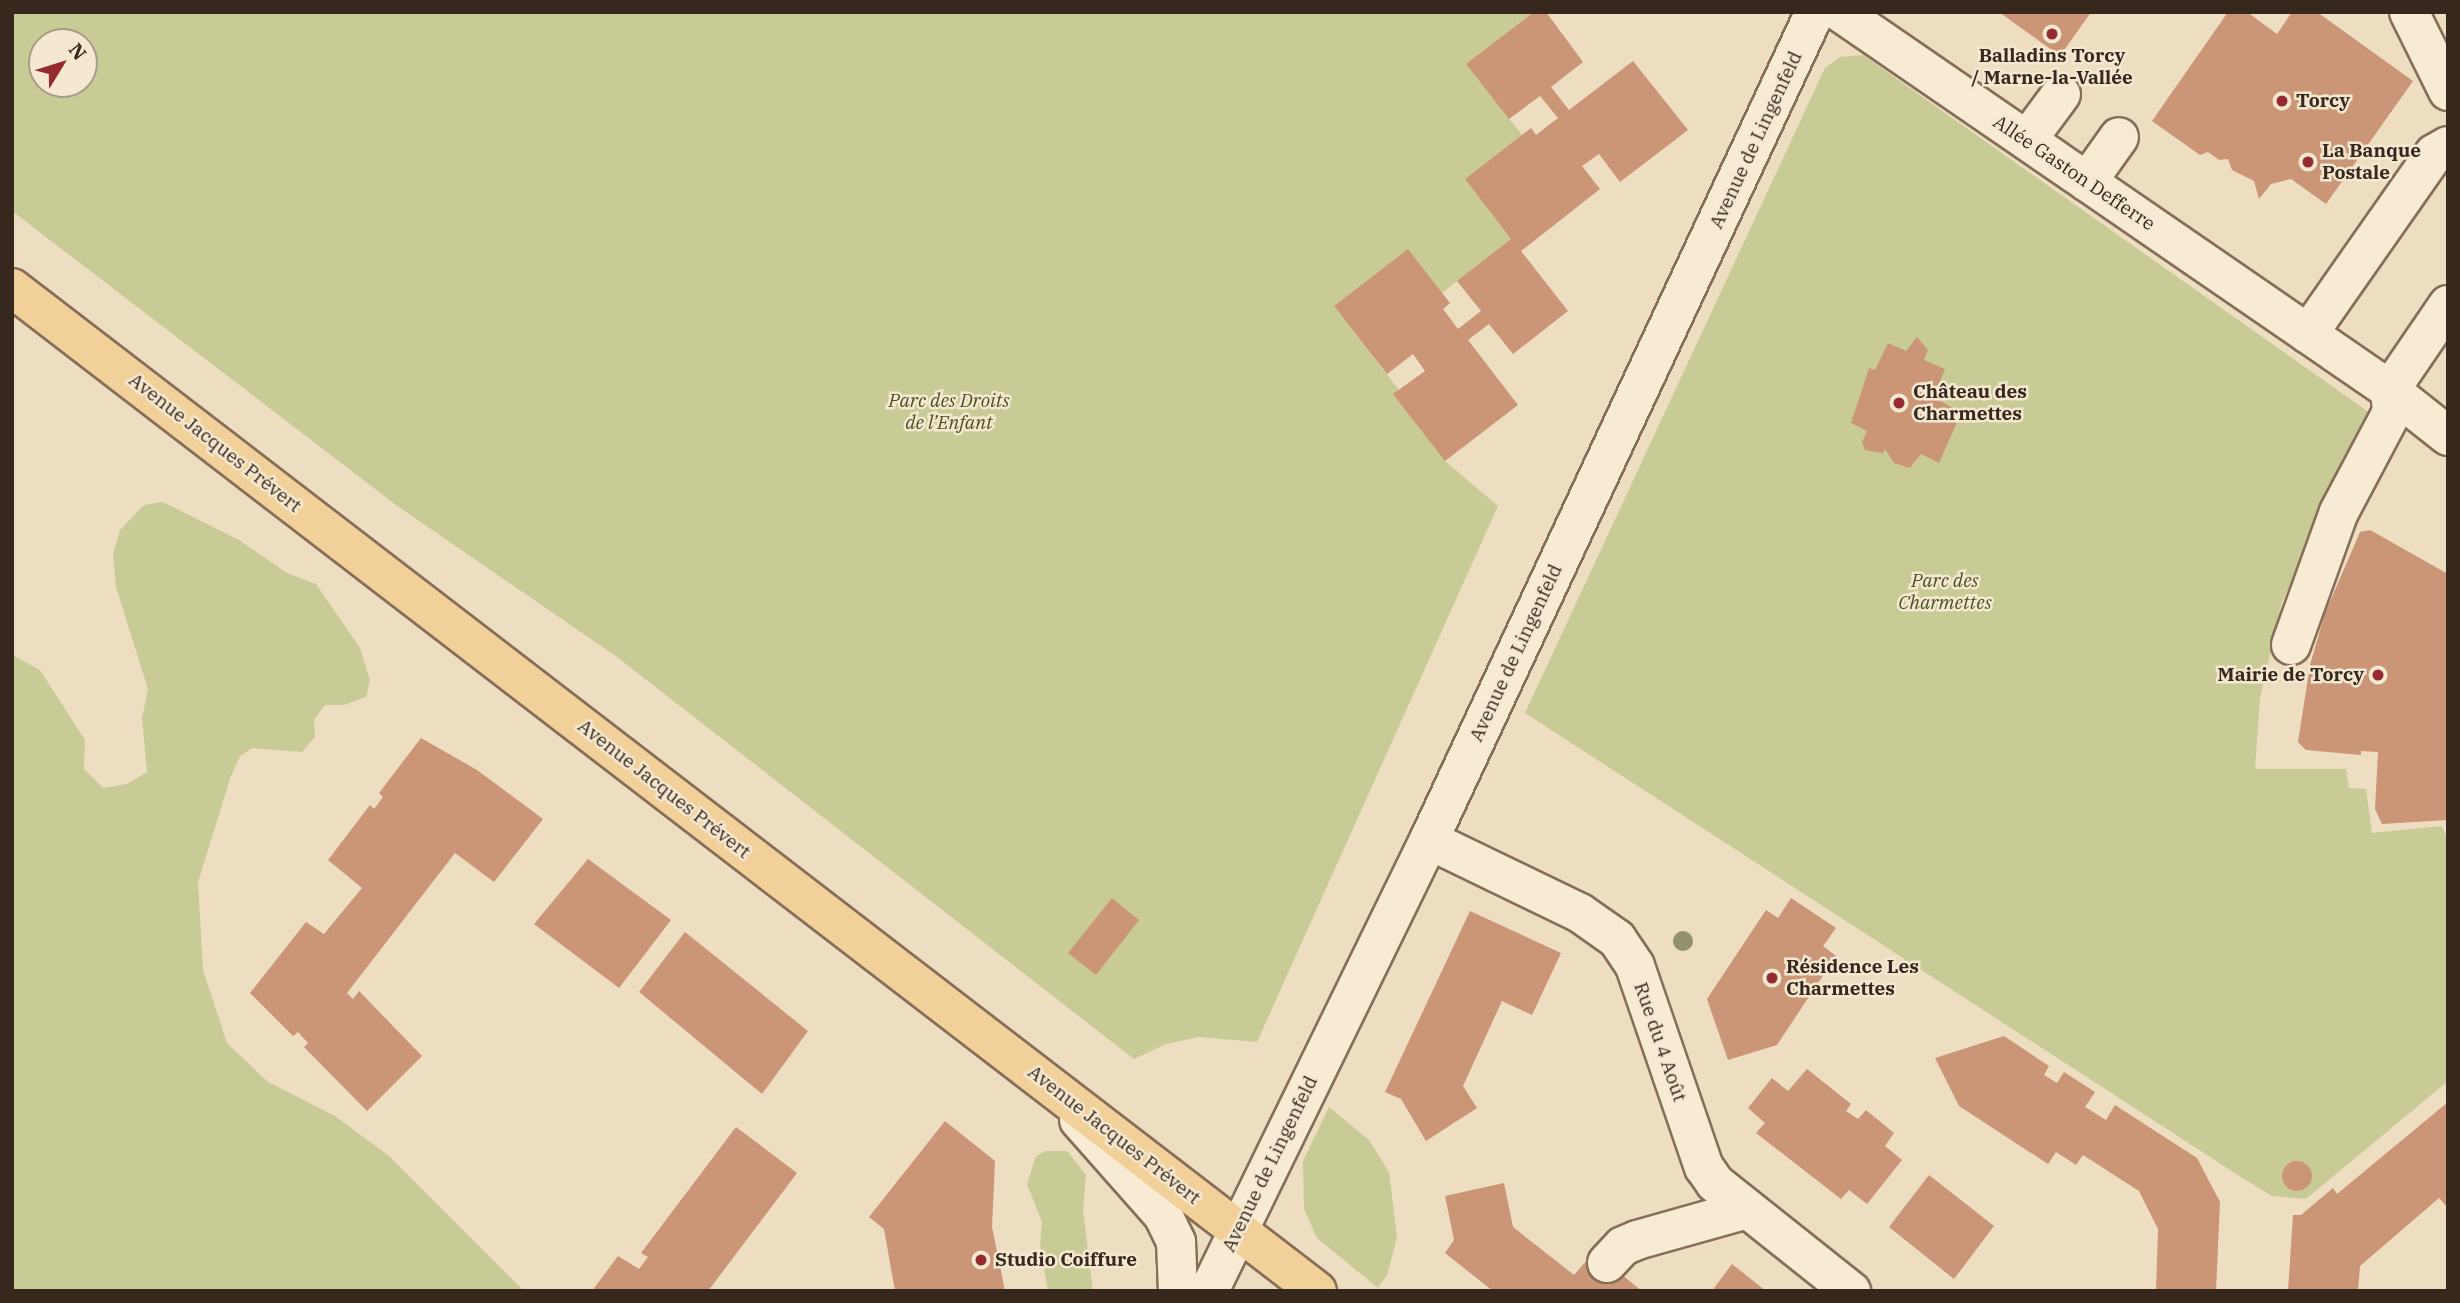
<!DOCTYPE html>
<html>
<head>
<meta charset="utf-8">
<style>
	body { margin:0 }
	#map { position:relative; width:2460px; height:1303px; overflow:hidden; background:#edddc1; font-family:"IBM Plex Serif",serif }
	div>[style] { position:absolute }
	.green>* { inset:0; background:#c8cb95 }
	.building>* { inset:0; background:#cb9577 }
	.round { border-radius:50% }
	.roads { filter:drop-shadow(2px 0 #866e59) drop-shadow(-2px 0 #866e59) drop-shadow(0 2px #866e59) drop-shadow(0 -2px #866e59) }
	.minor>* { height:38px; margin:-19px; padding:0 19px; transform-origin:19px; border-radius:19px; background:#f8ebd4 }
	.major>* { height:38px; margin:-19px; padding:0 19px; transform-origin:19px; border-radius:19px; background:#f1d099 }
	.trees>* { width:20px; height:20px; margin:-10px; border-radius:50%; background:#93916b }
	.dots>* { width:19px; height:19px; translate:-50% -50%; box-sizing:border-box; border:4px solid #f5e8d0; border-radius:50% }
	span { translate:-50% -50%; white-space:nowrap; text-align:center; line-height:1.15; -webkit-text-stroke:5px #f5e8d0; paint-order:stroke }
	.poi-label { font-size:19px; color:#36281d; font-weight:700 }
	.left { translate:0 -50%; text-align:left }
	.right { translate:-100% -50%; text-align:right }
	.street-label { font-size:19px; color:#36281d }
	.park-label { font-size:19px; color:#495224; font-style:italic }
	.frame { position:absolute; inset:0; border:14px solid #36281d; pointer-events:none }
	.north { position:absolute; left:28px; top:28px; width:70px; height:70px; box-sizing:border-box; background:#f5e8d0; border:2px solid #a99b88; border-radius:50%; rotate:52deg; font-size:19px; font-weight:700; line-height:28px; text-align:center; color:#36281d }
	.north::after { content:''; display:block; margin:auto; width:24px; height:32px; background:#952a31; clip-path:polygon(50% 0,100% 100%,50% 72%,0 100%) }
</style>
</head>
<body>
<div id="map">
	<div class="green">
		<div style="clip-path:polygon(evenodd,12px 12px,1534px 12px,1466px 64px,1522px 135px,1465px 179px,1511px 239px,1442px 293px,1408px 249px,1334px 306px,1399px 390px,1445px 461px,1498px 506px,1257px 1042px,1199px 1037px,1166px 1044px,1134px 1059px,617px 657px,396px 505px,12px 211px,12px 12px,42px 42px,84px 42px,84px 84px,42px 84px,42px 42px)"></div>
		<div style="clip-path:polygon(1863px 55px,2370px 413px,2282px 602px,2260px 698px,2255px 769px,2346px 769px,2349px 788px,2366px 789px,2372px 833px,2442px 826px,2448px 841px,2448px 1081px,2306px 1199px,2272px 1196px,2244px 1179px,1525px 713px,1825px 68px,1840px 57px)"></div>
		<div style="clip-path:polygon(163px 502px,239px 540px,287px 573px,316px 584px,360px 648px,370px 680px,366px 697px,344px 705px,325px 705px,314px 720px,315px 737px,302px 752px,252px 748px,240px 756px,231px 776px,198px 882px,203px 970px,227px 1043px,268px 1082px,335px 1116px,389px 1156px,524px 1291px,12px 1291px,12px 655px,40px 670px,85px 740px,84px 769px,103px 788px,127px 784px,147px 772px,142px 718px,148px 689px,116px 587px,113px 554px,120px 530px,144px 505px)"></div>
		<div style="clip-path:polygon(1329px 1107px,1369px 1140px,1389px 1172px,1397px 1238px,1387px 1275px,1378px 1288px,1317px 1238px,1304px 1209px,1303px 1161px)"></div>
		<div style="clip-path:polygon(1046px 1151px,1067px 1151px,1086px 1175px,1083px 1210px,1093px 1291px,1048px 1291px,1040px 1245px,1042px 1222px,1027px 1184px,1036px 1156px)"></div>
	</div>
	<div class="building">
		<div style="clip-path:polygon(1534px 12px,1546px 12px,1583px 62px,1551px 87px,1569px 110px,1633px 61px,1688px 130px,1620px 182px,1599px 154px,1582px 166px,1600px 189px,1521px 251px,1568px 311px,1513px 354px,1489px 324px,1468px 340px,1518px 405px,1445px 461px,1393px 394px,1425px 371px,1413px 354px,1387px 374px,1334px 306px,1408px 249px,1450px 303px,1443px 309px,1458px 329px,1481px 311px,1457px 281px,1511px 239px,1465px 179px,1531px 128px,1536px 135px,1558px 118px,1540px 96px,1509px 119px,1466px 64px)"></div>
		<div style="clip-path:polygon(1999px 12px,2091px 12px,2060px 56px)"></div>
		<div style="clip-path:polygon(2228px 12px,2247px 12px,2277px 34px,2292px 12px,2317px 12px,2413px 81px,2326px 204px,2291px 179px,2271px 184px,2259px 199px,2254px 181px,2232px 170px,2228px 159px,2219px 160px,2208px 152px,2200px 155px,2152px 121px)"></div>
		<div style="clip-path:polygon(1917px 337px,1928px 350px,1924px 360px,1945px 369px,1934px 397px,1961px 413px,1939px 463px,1921px 454px,1910px 468px,1894px 463px,1885px 449px,1883px 453px,1865px 450px,1862px 442px,1867px 431px,1851px 423px,1869px 368px,1875px 370px,1888px 343px,1906px 351px)"></div>
		<div style="clip-path:polygon(2370px 530px,2448px 574px,2448px 820px,2382px 824px,2375px 809px,2378px 752px,2361px 751px,2361px 755px,2306px 750px,2298px 742px,2310px 665px,2325px 613px,2360px 532px)"></div>
		<div style="clip-path:polygon(421px 738px,477px 770px,543px 819px,494px 882px,455px 853px,347px 993px,353px 999px,359px 991px,422px 1056px,367px 1111px,304px 1047px,308px 1043px,298px 1032px,293px 1036px,250px 993px,306px 922px,324px 934px,362px 888px,328px 860px,370px 805px,374px 809px,383px 797px,379px 793px)"></div>
		<div style="clip-path:polygon(588px 859px,671px 920px,619px 988px,534px 924px)"></div>
		<div style="clip-path:polygon(1112px 898px,1139px 920px,1096px 975px,1068px 953px)"></div>
		<div style="clip-path:polygon(1791px 898px,1836px 928px,1823px 946px,1836px 956px,1777px 1045px,1728px 1060px,1707px 999px,1766px 910px,1778px 918px)"></div>
		<div style="clip-path:polygon(1470px 911px,1561px 953px,1532px 1015px,1502px 1001px,1463px 1086px,1477px 1108px,1426px 1141px,1401px 1099px,1385px 1092px)"></div>
		<div style="clip-path:polygon(685px 932px,808px 1031px,762px 1094px,639px 992px)"></div>
		<div style="clip-path:polygon(2004px 1036px,2049px 1066px,2044px 1075px,2057px 1083px,2064px 1072px,2095px 1092px,2085px 1107px,2106px 1120px,2115px 1105px,2197px 1158px,2220px 1202px,2216px 1291px,2156px 1291px,2158px 1229px,2139px 1191px,2083px 1155px,2076px 1165px,2056px 1152px,2048px 1164px,1959px 1106px,1935px 1058px)"></div>
		<div style="clip-path:polygon(1807px 1069px,1851px 1104px,1846px 1111px,1858px 1119px,1866px 1110px,1894px 1133px,1885px 1146px,1902px 1160px,1867px 1204px,1849px 1190px,1841px 1199px,1756px 1133px,1765px 1123px,1748px 1108px,1772px 1078px,1788px 1091px)"></div>
		<div style="clip-path:polygon(2448px 1102px,2448px 1208px,2439px 1198px,2360px 1266px,2358px 1291px,2288px 1291px,2293px 1215px,2301px 1215px,2333px 1188px,2337px 1194px)"></div>
		<div style="clip-path:polygon(945px 1121px,995px 1161px,992px 1227px,1005px 1291px,895px 1291px,884px 1229px,869px 1217px)"></div>
		<div style="clip-path:polygon(736px 1127px,797px 1173px,708px 1291px,592px 1291px,618px 1256px,639px 1269px,648px 1257px,641px 1253px)"></div>
		<div class="round" style="left:2282px;top:1161px;width:30px;height:30px"></div>
		<div style="clip-path:polygon(1929px 1175px,1994px 1226px,1954px 1279px,1889px 1227px)"></div>
		<div style="clip-path:polygon(1504px 1183px,1513px 1227px,1574px 1275px,1594px 1252px,1642px 1291px,1493px 1291px,1445px 1253px,1454px 1240px,1445px 1196px)"></div>
		<div style="clip-path:polygon(1732px 1264px,1766px 1291px,1712px 1291px)"></div>
	</div>
	<div class="roads">
		<div class="minor">
			<div style="left:1840px;top:12px;width:667px;rotate:34.5deg"></div>
			<div style="left:2390px;top:390px;width:74px;rotate:38.4deg"></div>
			<div style="left:2409px;top:12px;width:88px;rotate:63.7deg"></div>
			<div style="left:2027px;top:140px;width:57px;rotate:-53.5deg"></div>
			<div style="left:2087px;top:182px;width:55px;rotate:-54.6deg"></div>
			<div style="left:2308px;top:334px;width:220px;rotate:-55deg"></div>
			<div style="left:2434px;top:154px;width:16px;rotate:-30deg"></div>
			<div style="left:2390px;top:390px;width:103px;rotate:-55.7deg"></div>
			<div style="left:2291px;top:645px;width:141px;rotate:-70.2deg"></div>
			<div style="left:2339px;top:512px;width:113px;rotate:-62.1deg"></div>
			<div style="left:2392px;top:412px;width:22px;rotate:-95deg"></div>
			<div style="left:1429px;top:840px;width:168px;rotate:25.8deg"></div>
			<div style="left:1580px;top:913px;width:45px;rotate:35.1deg"></div>
			<div style="left:1617px;top:939px;width:32px;rotate:56deg"></div>
			<div style="left:1635px;top:966px;width:213px;rotate:71.1deg"></div>
			<div style="left:1704px;top:1167px;width:19px;rotate:55deg"></div>
			<div style="left:1715px;top:1183px;width:174px;rotate:38.5deg"></div>
			<div style="left:1079px;top:1120px;width:127px;rotate:48.5deg"></div>
			<div style="left:1163px;top:1215px;width:30px;rotate:64deg"></div>
			<div style="left:1176px;top:1242px;width:49px;rotate:87.7deg"></div>
			<div style="left:1607px;top:1263px;width:23px;rotate:-47deg"></div>
			<div style="left:1623px;top:1246px;width:15px;rotate:-23deg"></div>
			<div style="left:1637px;top:1240px;width:114px;rotate:-15.7deg"></div>
			<div style="left:1209px;top:1291px;width:502px;rotate:-64deg"></div>
			<div style="left:1429px;top:840px;width:914px;rotate:-65.01deg"></div>
		</div>
		<div class="major">
			<div style="left:12px;top:288px;width:1646px;rotate:37.55deg"></div>
		</div>
	</div>
	<div class="trees">
		<div style="left:1683px;top:941px"></div>
	</div>
	<div class="dots">
		<div style="left:2052px;top:34px;background:#952a31"></div>
		<div style="left:2282px;top:101px;background:#952a31"></div>
		<div style="left:2308px;top:162px;background:#952a31"></div>
		<div style="left:1899px;top:403px;background:#952a31"></div>
		<div style="left:2378px;top:675px;background:#952a31"></div>
		<div style="left:1772px;top:978px;background:#952a31"></div>
		<div style="left:981px;top:1260px;background:#952a31"></div>
	</div>
	<div class="poi-label">
		<span style="left:2052px;top:67px">Balladins Torcy<br>/ Marne-la-Vallée</span>
		<span class="left" style="left:2296px;top:101px">Torcy</span>
		<span class="left" style="left:2322px;top:162px">La Banque<br>Postale</span>
		<span class="left" style="left:1913px;top:403px">Château des<br>Charmettes</span>
		<span class="right" style="left:2364px;top:675px">Mairie de Torcy</span>
		<span class="left" style="left:1786px;top:978px">Résidence Les<br>Charmettes</span>
		<span class="left" style="left:995px;top:1260px">Studio Coiffure</span>
	</div>
	<div class="street-label">
		<span style="left:1756px;top:140px;rotate:-65deg">Avenue de Lingenfeld</span>
		<span style="left:2074px;top:173px;rotate:34deg">Allée Gaston Defferre</span>
		<span style="left:215px;top:443px;rotate:38deg">Avenue Jacques Prévert</span>
		<span style="left:1516px;top:653px;rotate:-65deg">Avenue de Lingenfeld</span>
		<span style="left:664px;top:789px;rotate:38deg">Avenue Jacques Prévert</span>
		<span style="left:1660px;top:1042px;rotate:71deg">Rue du 4 Août</span>
		<span style="left:1114px;top:1135px;rotate:38deg">Avenue Jacques Prévert</span>
		<span style="left:1270px;top:1164px;rotate:-64deg">Avenue de Lingenfeld</span>
	</div>
	<div class="park-label">
		<span style="left:949px;top:412px">Parc des Droits<br>de l’Enfant</span>
		<span style="left:1945px;top:592px">Parc des<br>Charmettes</span>
	</div>
	<div class="frame"></div>
	<div class="north">N</div>
</div>
</body>
</html>
